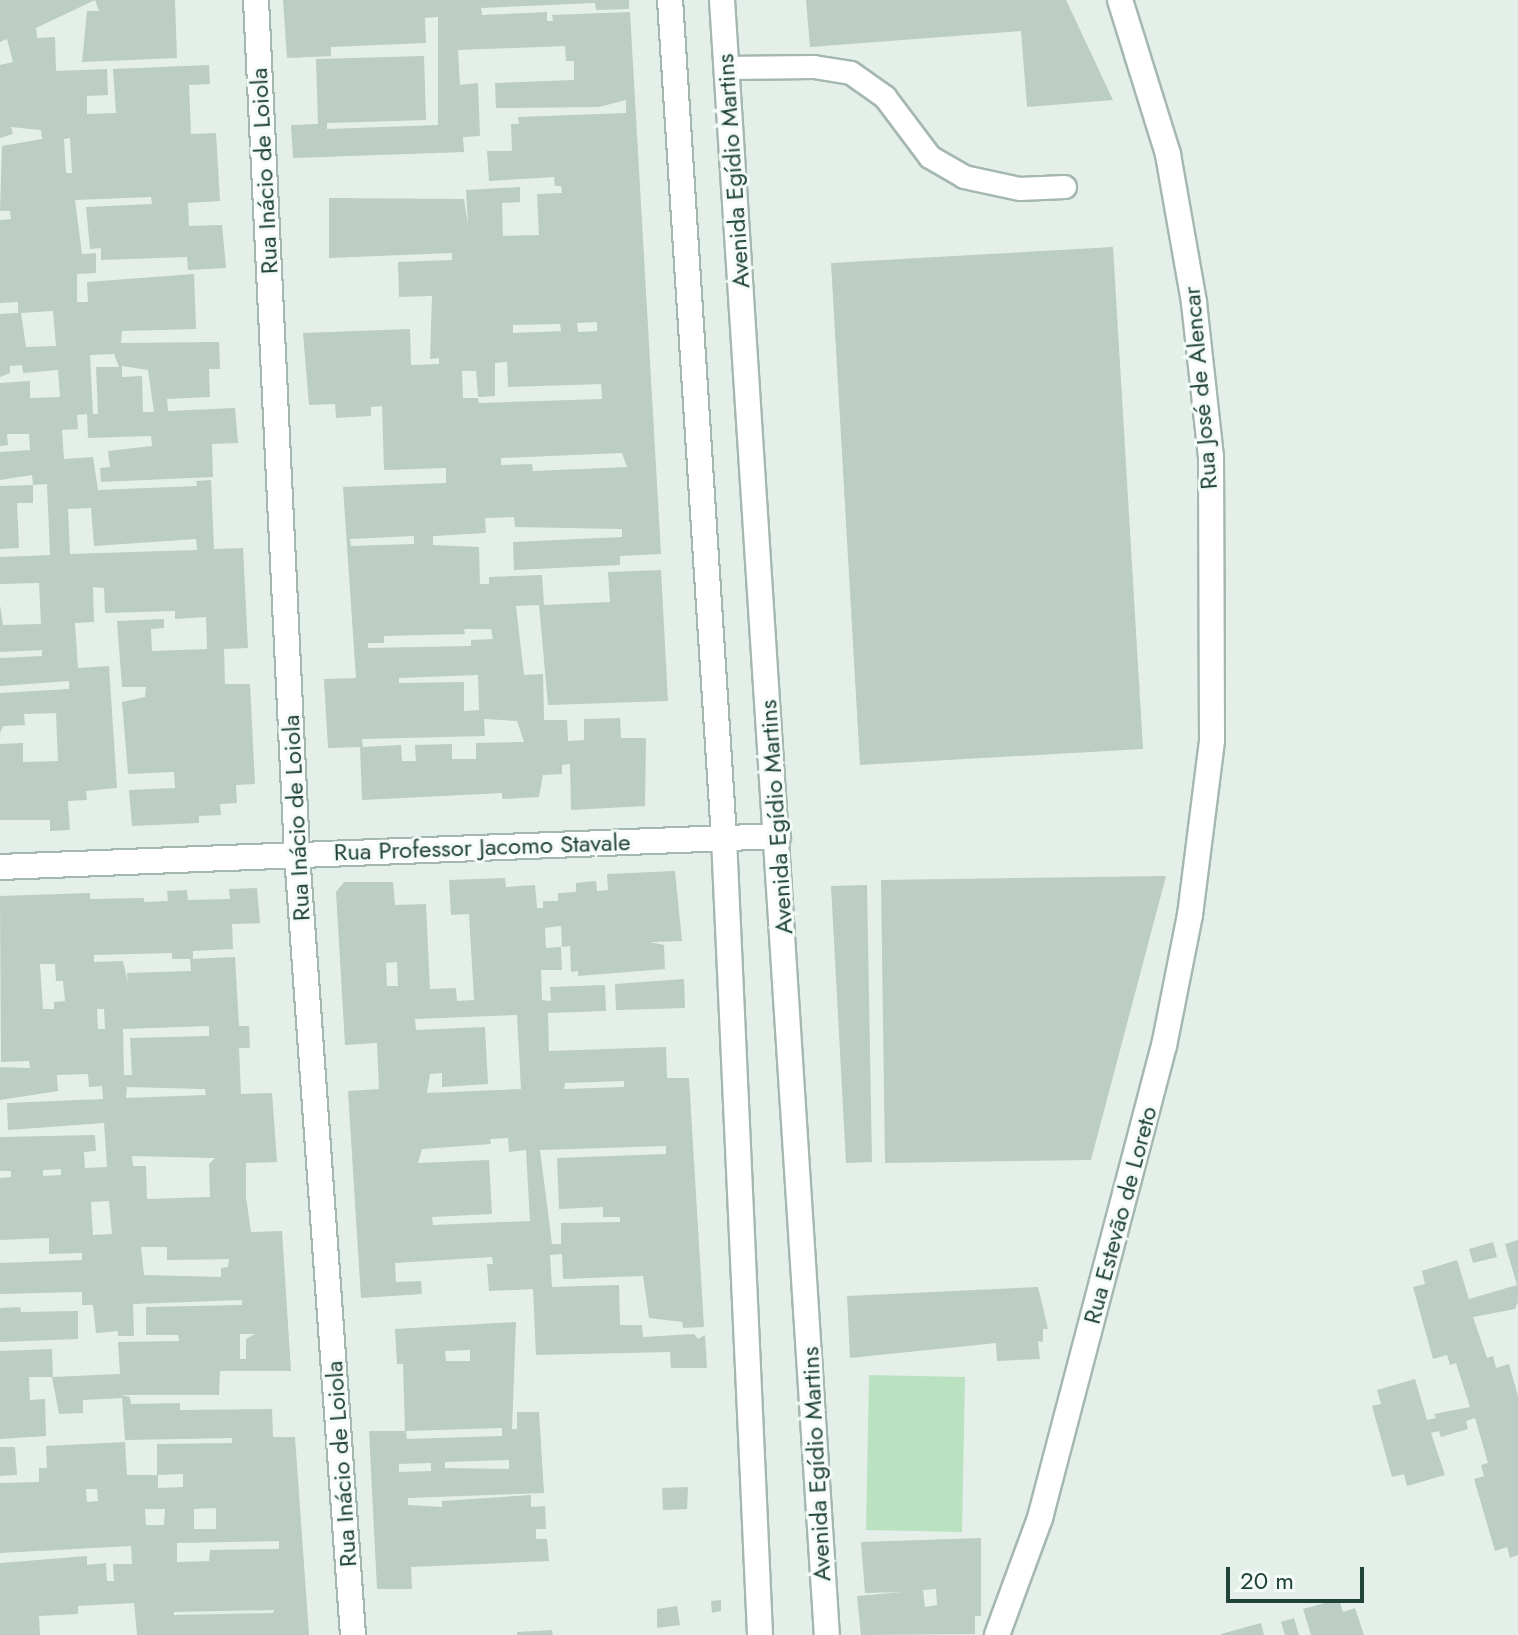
<!DOCTYPE html>
<html>
<head>
<meta charset="utf-8">
<style>
	body { margin:0 }
	#map { position:relative; width:1518px; height:1635px; overflow:hidden; background:#e4efe9; font-family:Jost,sans-serif }
	div>[style] { position:absolute }
	.green>* { inset:0; background:#bae2c1 }
	.building>* { inset:0; background:#bbcdc4 }
	.roads { filter:drop-shadow(2px 0 #a5b8b0) drop-shadow(-2px 0 #a5b8b0) drop-shadow(0 2px #a5b8b0) drop-shadow(0 -2px #a5b8b0) }
	.lane>* { height:22px; margin:-11px; padding:0 11px; transform-origin:11px; border-radius:11px; background:#fff }
	.street>* { height:24px; margin:-12px; padding:0 12px; transform-origin:12px; border-radius:12px; background:#fff }
	.secondary>* { height:24px; margin:-12px; padding:0 12px; transform-origin:12px; border-radius:12px; background:#fff }
	span { translate:-50% -50%; white-space:nowrap; text-align:center; line-height:1.15; -webkit-text-stroke:6px #f5fbf7; paint-order:stroke }
	.street-label { font-size:24px; color:#204337 }
	.scale { position:absolute; left:1226px; top:1567px; width:138px; height:36px; box-sizing:border-box; border:4px solid #204337; border-top:0; padding-left:10px; font-size:24px; line-height:28px; white-space:nowrap; color:#204337; -webkit-text-stroke:6px #f5fbf7; paint-order:stroke }
</style>
</head>
<body>
<div id="map">
	<div class="green">
		<div style="clip-path:polygon(869px 1375px,965px 1377px,962px 1532px,866px 1530px)"></div>
	</div>
	<div class="building">
		<div style="clip-path:polygon(evenodd,0 0,175px 0,177px 58px,82px 62px,87px 11px,99px 11px,95px 0,36px 28px,37px 38px,55px 37px,56px 71px,107px 69px,108px 95px,87px 96px,87px 114px,116px 113px,113px 69px,209px 65px,210px 84px,189px 85px,191px 134px,216px 133px,220px 201px,188px 203px,189px 226px,222px 225px,226px 268px,188px 270px,187px 257px,101px 260px,101px 248px,90px 249px,86px 207px,152px 204px,151px 197px,75px 200px,82px 254px,96px 253px,96px 273px,77px 274px,77px 302px,88px 302px,87px 282px,194px 274px,196px 329px,122px 331px,121px 343px,219px 342px,220px 369px,209px 369px,210px 397px,167px 399px,168px 411px,235px 408px,238px 443px,212px 444px,213px 477px,101px 482px,100px 468px,110px 467px,108px 451px,152px 446px,151px 436px,88px 438px,87px 414px,77px 415px,78px 429px,62px 430px,64px 459px,93px 457px,98px 490px,197px 486px,196px 481px,211px 480px,214px 549px,243px 548px,248px 648px,224px 649px,225px 684px,250px 684px,255px 784px,236px 785px,237px 803px,220px 804px,221px 815px,199px 816px,199px 823px,132px 826px,129px 790px,175px 788px,174px 772px,128px 774px,122px 702px,145px 697px,146px 687px,122px 687px,117px 621px,164px 619px,164px 628px,151px 629px,152px 651px,207px 649px,206px 617px,175px 619px,175px 611px,105px 613px,104px 588px,93px 587px,94px 622px,75px 623px,78px 668px,109px 666px,117px 788px,86px 791px,87px 800px,68px 801px,70px 830px,50px 831px,50px 820px,0 820px,0 744px,23px 743px,23px 762px,58px 761px,56px 713px,24px 714px,25px 725px,3px 726px,0 733px,0 693px,69px 689px,69px 681px,0 686px,0 658px,42px 656px,42px 650px,0 652px,0 605px,3px 625px,41px 624px,39px 583px,0 584px,0 557px,50px 555px,47px 484px,33px 485px,32px 475px,0 480px,0 452px,30px 450px,29px 434px,7px 434px,8px 445px,0 446px,0 383px,30px 381px,30px 398px,60px 397px,58px 370px,23px 373px,22px 365px,10px 366px,10px 373px,0 377px,0 314px,18px 313px,18px 302px,0 303px,0 220px,11px 219px,10px 211px,0 211px,2px 146px,42px 139px,41px 130px,11px 127px,13px 134px,0 138px,0 65px,13px 62px,7px 39px,0 42px,0 0,70px 138px,72px 173px,66px 173px,64px 139px,70px 138px,0 0,53px 311px,56px 346px,26px 347px,21px 313px,53px 311px,0 0,114px 354px,119px 367px,96px 367px,98px 414px,93px 414px,90px 355px,114px 354px,0 0,122px 366px,148px 370px,154px 412px,143px 412px,142px 376px,122px 377px,122px 366px,0 0,91px 508px,94px 546px,196px 539px,197px 550px,70px 554px,68px 509px,91px 508px)"></div>
		<div style="clip-path:polygon(evenodd,283px 0,629px 0,629px 9px,596px 10px,595px 3px,481px 8px,482px 15px,547px 12px,547px 21px,553px 21px,552px 15px,630px 12px,661px 554px,620px 556px,620px 565px,514px 570px,513px 542px,622px 537px,622px 529px,515px 527px,514px 517px,485px 518px,486px 533px,433px 536px,433px 545px,479px 547px,480px 584px,489px 584px,489px 577px,542px 575px,544px 605px,610px 602px,608px 572px,661px 570px,668px 701px,548px 705px,539px 605px,516px 606px,524px 675px,543px 674px,544px 720px,567px 720px,568px 741px,584px 740px,584px 719px,620px 718px,621px 738px,646px 738px,645px 806px,571px 810px,570px 764px,562px 765px,562px 774px,543px 775px,539px 797px,502px 799px,502px 793px,362px 800px,360px 747px,328px 748px,326px 714px,324px 679px,356px 678px,343px 487px,446px 483px,446px 468px,384px 470px,382px 406px,371px 407px,371px 416px,336px 418px,335px 404px,309px 405px,303px 333px,410px 329px,411px 365px,439px 364px,439px 358px,430px 359px,432px 296px,399px 297px,398px 262px,452px 260px,452px 253px,329px 258px,329px 198px,464px 199px,468px 225px,466px 190px,520px 187px,520px 202px,502px 203px,503px 236px,539px 235px,537px 194px,562px 193px,561px 186px,555px 186px,554px 177px,489px 181px,487px 151px,512px 151px,511px 124px,519px 124px,518px 117px,626px 113px,626px 100px,599px 107px,496px 108px,495px 83px,574px 80px,574px 61px,566px 61px,565px 46px,458px 50px,460px 85px,478px 83px,480px 136px,463px 137px,464px 152px,293px 158px,291px 125px,318px 124px,316px 59px,424px 56px,426px 120px,327px 123px,327px 129px,438px 125px,438px 17px,425px 18px,426px 43px,331px 47px,331px 56px,287px 58px,283px 0,597px 322px,597px 331px,578px 332px,577px 323px,597px 322px,283px 0,560px 324px,561px 331px,513px 333px,513px 325px,560px 324px,283px 0,507px 362px,508px 387px,601px 384px,602px 399px,479px 403px,478px 398px,463px 398px,462px 371px,476px 371px,478px 397px,495px 396px,495px 363px,507px 362px,283px 0,622px 453px,627px 467px,533px 471px,532px 464px,501px 465px,501px 458px,622px 453px,283px 0,414px 536px,414px 544px,351px 546px,350px 539px,414px 536px,283px 0,464px 629px,491px 629px,493px 639px,471px 640px,471px 646px,368px 648px,368px 643px,384px 643px,384px 636px,465px 634px,464px 629px,283px 0,478px 675px,479px 710px,464px 711px,464px 682px,399px 683px,399px 678px,478px 675px,283px 0,484px 719px,517px 721px,524px 742px,476px 743px,476px 759px,452px 759px,452px 744px,415px 745px,416px 761px,402px 761px,401px 745px,363px 747px,362px 739px,485px 736px,484px 719px)"></div>
		<div style="clip-path:polygon(806px 0,1066px 0,1113px 100px,1027px 107px,1021px 31px,810px 47px)"></div>
		<div style="clip-path:polygon(1113px 247px,1143px 749px,860px 765px,831px 263px)"></div>
		<div style="clip-path:polygon(33px 485px,33px 503px,17px 503px,19px 548px,0 549px,0 486px)"></div>
		<div style="clip-path:polygon(evenodd,675px 871px,682px 941px,650px 942px,664px 945px,665px 969px,578px 976px,578px 971px,571px 972px,570px 946px,562px 947px,561px 926px,545px 928px,546px 948px,561px 947px,562px 970px,541px 970px,542px 1000px,551px 1001px,550px 987px,605px 985px,606px 1011px,548px 1013px,549px 1051px,666px 1047px,667px 1078px,689px 1078px,704px 1327px,683px 1328px,682px 1322px,649px 1318px,643px 1276px,563px 1279px,562px 1254px,550px 1255px,552px 1287px,619px 1285px,620px 1325px,642px 1325px,643px 1337px,694px 1334px,698px 1339px,705px 1335px,707px 1368px,671px 1368px,670px 1352px,536px 1355px,533px 1289px,489px 1291px,487px 1264px,493px 1264px,492px 1257px,395px 1263px,396px 1282px,421px 1281px,422px 1294px,361px 1298px,348px 1091px,379px 1089px,377px 1043px,345px 1045px,336px 892px,344px 882px,393px 882px,395px 905px,426px 904px,430px 989px,456px 988px,457px 1001px,474px 1000px,469px 914px,451px 915px,449px 880px,505px 878px,506px 887px,535px 885px,537px 908px,543px 908px,543px 901px,558px 901px,558px 893px,576px 892px,576px 883px,596px 881px,597px 891px,608px 890px,607px 874px,675px 871px,397px 962px,398px 986px,387px 986px,386px 963px,397px 962px,675px 871px,517px 1015px,521px 1089px,427px 1093px,430px 1074px,442px 1073px,442px 1087px,488px 1084px,485px 1027px,416px 1030px,415px 1019px,517px 1015px,675px 871px,624px 1081px,624px 1087px,564px 1089px,565px 1083px,624px 1081px,675px 871px,508px 1138px,509px 1152px,526px 1150px,530px 1221px,433px 1225px,432px 1217px,492px 1214px,489px 1160px,418px 1163px,422px 1149px,491px 1144px,490px 1139px,508px 1138px,675px 871px,666px 1146px,666px 1154px,557px 1158px,559px 1209px,603px 1207px,603px 1217px,620px 1217px,620px 1222px,561px 1223px,561px 1244px,552px 1244px,540px 1150px,666px 1146px)"></div>
		<div style="clip-path:polygon(1166px 876px,1091px 1160px,885px 1163px,881px 880px)"></div>
		<div style="clip-path:polygon(867px 885px,872px 1162px,846px 1163px,831px 886px)"></div>
		<div style="clip-path:polygon(evenodd,257px 888px,260px 923px,232px 924px,233px 949px,193px 951px,193px 959px,172px 959px,172px 953px,94px 955px,94px 962px,123px 961px,128px 983px,127px 973px,191px 971px,190px 959px,235px 957px,239px 1026px,249px 1026px,250px 1048px,239px 1048px,241px 1094px,272px 1093px,277px 1162px,246px 1163px,246px 1197px,251px 1232px,282px 1231px,291px 1371px,220px 1371px,219px 1395px,121px 1395px,130px 1397px,131px 1404px,180px 1403px,180px 1410px,272px 1409px,273px 1437px,295px 1437px,309px 1635px,137px 1635px,134px 1603px,78px 1606px,78px 1614px,39px 1616px,40px 1635px,0 1635px,0 1563px,87px 1556px,87px 1565px,106px 1563px,107px 1581px,114px 1581px,113px 1564px,132px 1564px,131px 1546px,0 1553px,0 1483px,39px 1482px,39px 1468px,47px 1468px,46px 1446px,125px 1442px,127px 1475px,157px 1475px,157px 1444px,232px 1443px,232px 1438px,125px 1440px,122px 1398px,83px 1400px,83px 1413px,59px 1414px,52px 1377px,120px 1374px,118px 1342px,179px 1341px,178px 1335px,146px 1335px,146px 1307px,242px 1305px,242px 1300px,133px 1304px,134px 1336px,118px 1336px,118px 1331px,96px 1333px,93px 1305px,82px 1305px,82px 1292px,0 1294px,0 1263px,82px 1260px,82px 1253px,49px 1254px,49px 1238px,0 1240px,0 1178px,11px 1177px,11px 1171px,0 1171px,0 1137px,95px 1135px,96px 1151px,84px 1152px,85px 1168px,107px 1167px,104px 1123px,8px 1130px,7px 1103px,103px 1099px,102px 1086px,89px 1087px,88px 1074px,57px 1075px,58px 1091px,0 1100px,0 1067px,30px 1068px,29px 1061px,1px 1062px,0 896px,90px 893px,90px 899px,144px 898px,144px 902px,168px 901px,167px 891px,187px 890px,188px 900px,230px 899px,229px 889px,257px 888px,40px 964px,55px 964px,56px 981px,63px 981px,65px 1001px,54px 1002px,54px 1009px,43px 1009px,40px 964px,257px 888px,97px 1009px,104px 1009px,105px 1029px,98px 1029px,97px 1009px,257px 888px,209px 1026px,209px 1036px,130px 1038px,132px 1075px,124px 1075px,123px 1029px,209px 1026px,257px 888px,127px 1087px,205px 1089px,206px 1095px,126px 1098px,127px 1087px,257px 888px,132px 1156px,215px 1158px,209px 1164px,210px 1197px,147px 1199px,146px 1166px,133px 1166px,132px 1156px,257px 888px,61px 1169px,61px 1175px,43px 1176px,43px 1170px,61px 1169px,257px 888px,109px 1201px,112px 1234px,93px 1235px,91px 1202px,109px 1201px,257px 888px,141px 1247px,167px 1247px,167px 1260px,229px 1259px,228px 1267px,221px 1268px,221px 1277px,144px 1275px,141px 1247px,257px 888px,240px 1334px,255px 1334px,246px 1339px,246px 1359px,240px 1359px,240px 1334px,257px 888px,183px 1474px,183px 1487px,158px 1488px,158px 1475px,183px 1474px,257px 888px,86px 1489px,97px 1489px,98px 1501px,87px 1502px,86px 1489px,257px 888px,216px 1508px,216px 1529px,194px 1529px,194px 1509px,216px 1508px,257px 888px,145px 1509px,165px 1509px,164px 1525px,146px 1525px,145px 1509px,257px 888px,279px 1541px,279px 1549px,210px 1550px,209px 1561px,177px 1562px,177px 1543px,279px 1541px,257px 888px,274px 1610px,273px 1613px,174px 1615px,174px 1612px,274px 1610px)"></div>
		<div style="clip-path:polygon(684px 979px,685px 1008px,616px 1010px,615px 984px)"></div>
		<div style="clip-path:polygon(1518px 1240px,1518px 1302px,1515px 1309px,1473px 1317px,1487px 1358px,1493px 1356px,1496px 1368px,1509px 1364px,1518px 1396px,1518px 1555px,1510px 1558px,1507px 1547px,1495px 1551px,1474px 1479px,1484px 1476px,1481px 1465px,1488px 1463px,1475px 1418px,1466px 1421px,1468px 1429px,1441px 1437px,1439px 1431px,1431px 1433px,1445px 1475px,1407px 1486px,1404px 1474px,1392px 1477px,1372px 1406px,1381px 1404px,1377px 1390px,1415px 1379px,1427px 1420px,1436px 1418px,1434px 1414px,1470px 1407px,1456px 1363px,1450px 1365px,1447px 1355px,1433px 1359px,1413px 1287px,1425px 1284px,1422px 1271px,1457px 1260px,1469px 1299px,1517px 1285px,1505px 1244px)"></div>
		<div style="clip-path:polygon(1493px 1242px,1497px 1257px,1473px 1263px,1469px 1249px)"></div>
		<div style="clip-path:polygon(1038px 1287px,1048px 1329px,1043px 1329px,1043px 1342px,1038px 1341px,1040px 1359px,997px 1361px,996px 1343px,850px 1358px,847px 1296px)"></div>
		<div style="clip-path:polygon(20px 1307px,21px 1312px,78px 1311px,78px 1339px,0 1342px,0 1308px)"></div>
		<div style="clip-path:polygon(evenodd,516px 1322px,512px 1429px,517px 1429px,517px 1412px,539px 1412px,544px 1493px,408px 1498px,408px 1505px,442px 1507px,442px 1501px,531px 1495px,531px 1507px,545px 1506px,546px 1529px,536px 1529px,536px 1539px,547px 1539px,549px 1561px,411px 1567px,412px 1589px,377px 1589px,369px 1431px,405px 1431px,403px 1364px,397px 1364px,395px 1329px,516px 1322px,470px 1350px,470px 1361px,446px 1361px,445px 1351px,470px 1350px,516px 1322px,502px 1428px,502px 1436px,407px 1439px,406px 1431px,502px 1428px,516px 1322px,509px 1460px,509px 1469px,445px 1468px,445px 1462px,509px 1460px,516px 1322px,431px 1463px,431px 1471px,399px 1472px,399px 1464px,431px 1463px)"></div>
		<div style="clip-path:polygon(52px 1349px,53px 1377px,29px 1377px,30px 1400px,45px 1399px,46px 1436px,0 1439px,0 1351px)"></div>
		<div style="clip-path:polygon(0 1447px,15px 1447px,17px 1475px,0 1476px)"></div>
		<div style="clip-path:polygon(688px 1487px,687px 1509px,663px 1510px,662px 1488px)"></div>
		<div style="clip-path:polygon(evenodd,981px 1538px,981px 1616px,975px 1616px,975px 1634px,861px 1635px,857px 1596px,903px 1592px,865px 1593px,861px 1542px,981px 1538px,936px 1589px,937px 1605px,925px 1607px,923px 1590px,936px 1589px)"></div>
		<div style="clip-path:polygon(1339px 1599px,1343px 1612px,1355px 1608px,1364px 1635px,1311px 1635px,1303px 1609px)"></div>
		<div style="clip-path:polygon(721px 1600px,721px 1611px,712px 1613px,711px 1601px)"></div>
		<div style="clip-path:polygon(677px 1606px,680px 1625px,657px 1628px,657px 1609px)"></div>
		<div style="clip-path:polygon(1294px 1618px,1299px 1635px,1285px 1635px,1281px 1622px)"></div>
		<div style="clip-path:polygon(1261px 1623px,1264px 1635px,1221px 1635px,1221px 1634px)"></div>
		<div style="clip-path:polygon(552px 1630px,553px 1635px,517px 1635px,517px 1632px)"></div>
	</div>
	<div class="roads">
		<div class="lane">
			<div style="left:726px;top:68px;width:88px;rotate:-0.7deg"></div>
			<div style="left:814px;top:67px;width:37px;rotate:9deg"></div>
			<div style="left:851px;top:73px;width:42px;rotate:35.2deg"></div>
			<div style="left:885px;top:97px;width:75px;rotate:53.1deg"></div>
			<div style="left:930px;top:157px;width:39px;rotate:30deg"></div>
			<div style="left:964px;top:177px;width:57px;rotate:12.1deg"></div>
			<div style="left:1020px;top:189px;width:45px;rotate:-2.5deg"></div>
		</div>
		<div class="street">
			<div style="left:256px;top:0;width:855px;rotate:87.25deg"></div>
			<div style="left:297px;top:854px;width:783px;rotate:85.9deg"></div>
			<div style="left:0;top:867px;width:779px;rotate:-2.28deg"></div>
			<div style="left:997px;top:1635px;width:125px;rotate:-69.8deg"></div>
			<div style="left:1040px;top:1518px;width:488px;rotate:-75.3deg"></div>
			<div style="left:1164px;top:1046px;width:134px;rotate:-78.8deg"></div>
			<div style="left:1190px;top:915px;width:176px;rotate:-82.8deg"></div>
			<div style="left:1212px;top:740px;width:283px;rotate:-90.2deg"></div>
			<div style="left:1211px;top:457px;width:156px;rotate:-96.3deg"></div>
			<div style="left:1194px;top:302px;width:150px;rotate:-100deg"></div>
			<div style="left:1168px;top:154px;width:161px;rotate:-107.3deg"></div>
		</div>
		<div class="secondary">
			<div style="left:670px;top:0;width:840px;rotate:86.31deg"></div>
			<div style="left:724px;top:838px;width:798px;rotate:87.41deg"></div>
			<div style="left:722px;top:0;width:1638px;rotate:86.33deg"></div>
		</div>
	</div>
	<div class="street-label">
		<span style="left:264px;top:171px;rotate:-93deg">Rua Inácio de Loiola</span>
		<span style="left:733px;top:171px;rotate:-94deg">Avenida Egídio Martins</span>
		<span style="left:1200px;top:388px;rotate:-95deg">Rua José de Alencar</span>
		<span style="left:776px;top:817px;rotate:-94deg">Avenida Egídio Martins</span>
		<span style="left:296px;top:818px;rotate:-93deg">Rua Inácio de Loiola</span>
		<span style="left:482px;top:847px;rotate:-2deg">Rua Professor Jacomo Stavale</span>
		<span style="left:1120px;top:1215px;rotate:-75deg">Rua Estevão de Loreto</span>
		<span style="left:341px;top:1464px;rotate:-94deg">Rua Inácio de Loiola</span>
		<span style="left:816px;top:1464px;rotate:-93deg">Avenida Egídio Martins</span>
	</div>
	<div class="scale">20 m</div>
</div>
</body>
</html>
